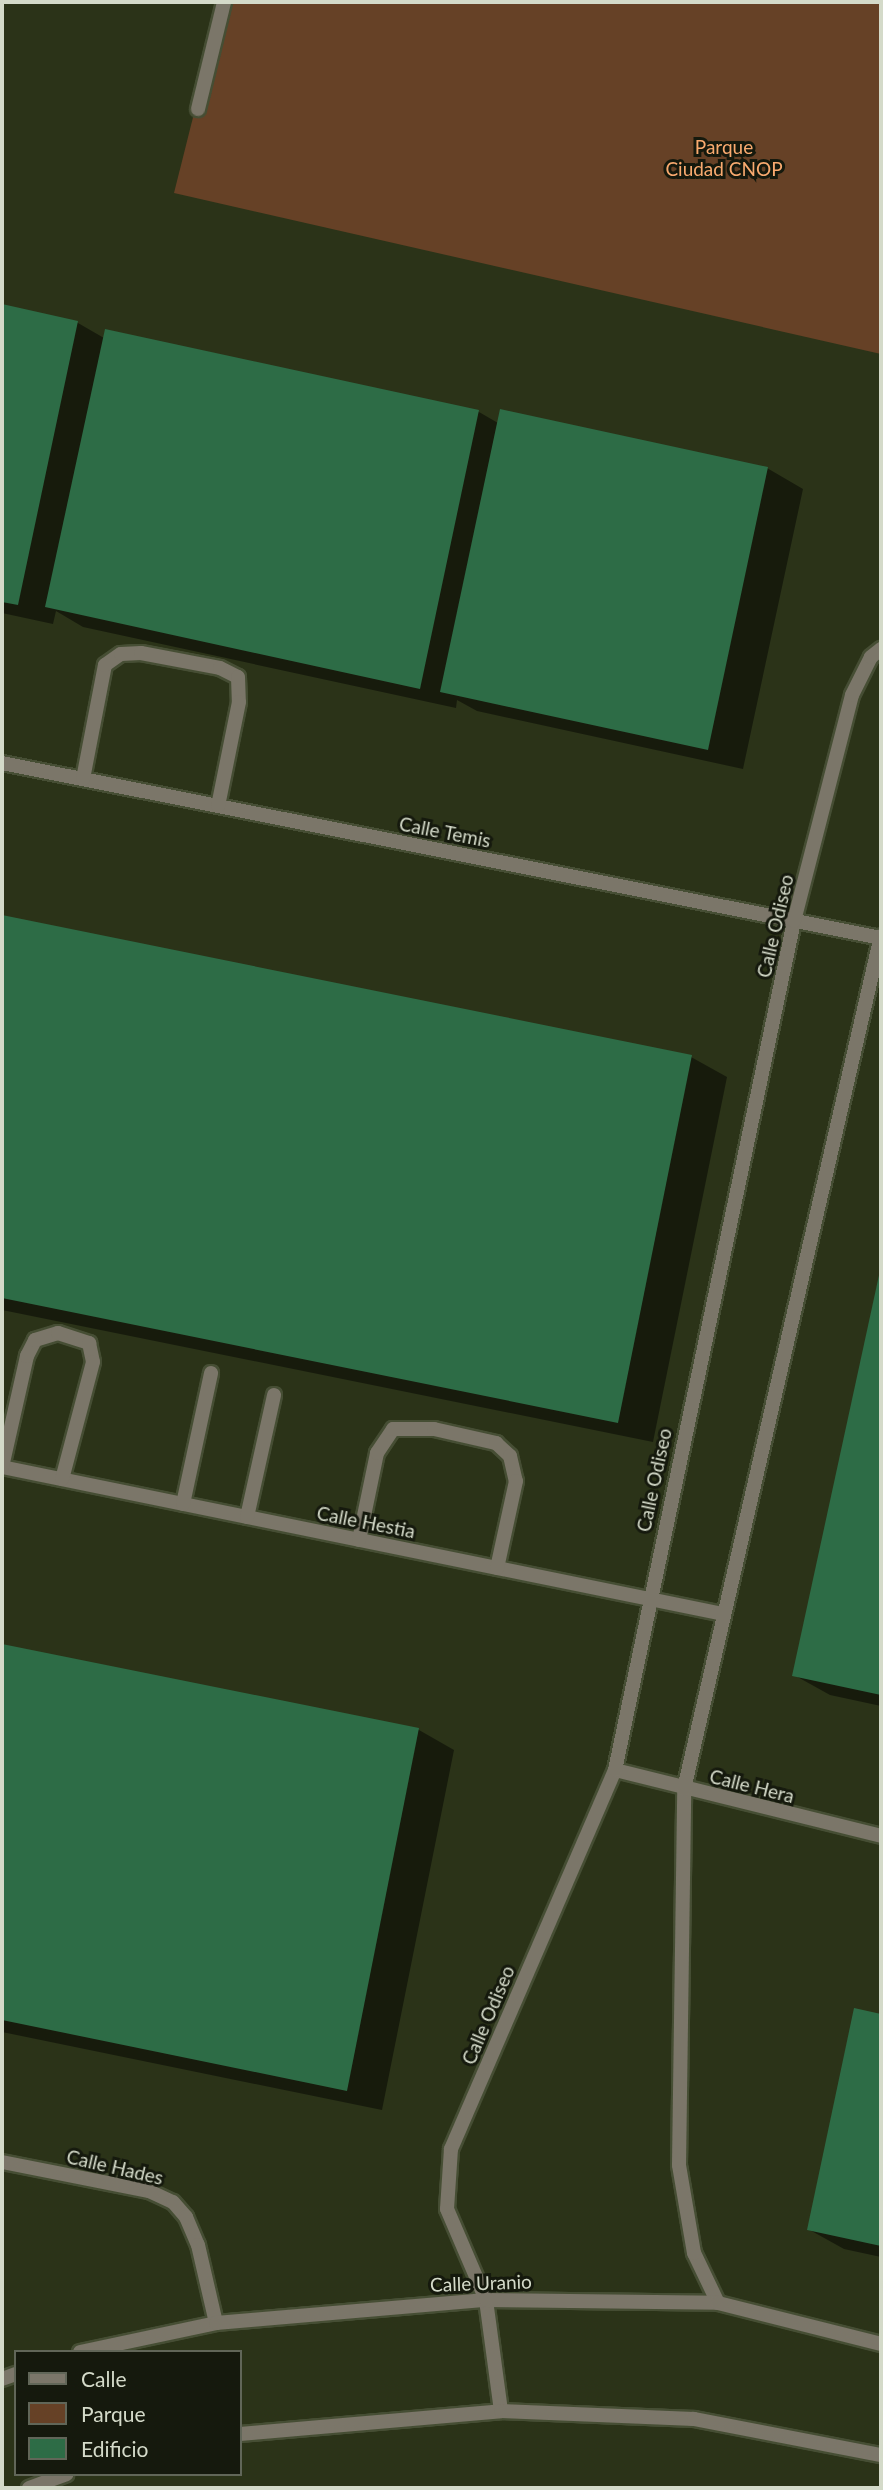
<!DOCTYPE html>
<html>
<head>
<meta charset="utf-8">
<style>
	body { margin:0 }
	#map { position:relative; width:883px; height:2490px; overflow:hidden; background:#2b3318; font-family:Lato,sans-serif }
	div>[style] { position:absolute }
	.green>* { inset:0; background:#664126 }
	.shadow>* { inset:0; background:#0007 }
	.building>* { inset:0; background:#2d6c46 }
	.roads { filter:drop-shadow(2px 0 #464e34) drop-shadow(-2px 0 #464e34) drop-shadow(0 2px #464e34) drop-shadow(0 -2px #464e34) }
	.service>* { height:14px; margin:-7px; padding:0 7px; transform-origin:7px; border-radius:7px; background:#7b7669 }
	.minor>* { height:14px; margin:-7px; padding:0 7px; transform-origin:7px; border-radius:7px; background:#7b7669 }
	.tertiary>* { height:14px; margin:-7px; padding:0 7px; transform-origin:7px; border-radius:7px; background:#7b7669 }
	span { translate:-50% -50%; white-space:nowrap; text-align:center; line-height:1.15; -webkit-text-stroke:6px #15190d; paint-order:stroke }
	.park-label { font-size:19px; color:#f9aa6f }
	.street-label { font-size:19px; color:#d4dac9 }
	.frame { position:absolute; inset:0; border:4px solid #d4dac9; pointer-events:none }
	.legend { position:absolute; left:14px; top:2350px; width:228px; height:126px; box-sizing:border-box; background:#15190d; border:2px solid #616658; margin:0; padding:9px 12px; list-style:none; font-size:21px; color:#d4dac9 }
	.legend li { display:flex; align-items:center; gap:14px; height:35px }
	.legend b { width:35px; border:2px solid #616658 }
</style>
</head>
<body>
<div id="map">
	<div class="green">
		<div style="clip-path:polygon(222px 2px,881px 2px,881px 354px,174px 193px)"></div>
	</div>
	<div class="shadow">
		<div style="clip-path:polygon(2px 306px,78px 323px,104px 338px,106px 331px,479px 412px,498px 423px,767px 468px,803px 489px,743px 769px,477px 711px,457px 700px,456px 708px,83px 627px,56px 611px,53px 624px,2px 613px)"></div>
		<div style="clip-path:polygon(2px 917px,691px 1057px,727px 1077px,653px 1442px,2px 1310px)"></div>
		<div style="clip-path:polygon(881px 1269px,881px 1706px,830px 1695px,794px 1675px)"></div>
		<div style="clip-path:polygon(2px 1645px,419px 1730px,454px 1750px,382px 2110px,2px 2032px)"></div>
		<div style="clip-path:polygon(855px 2010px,881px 2016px,881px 2257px,844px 2249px,808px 2229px)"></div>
	</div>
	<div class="building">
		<div style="clip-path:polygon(2px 304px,78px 321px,18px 605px,2px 602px)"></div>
		<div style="clip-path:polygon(105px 329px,479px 410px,420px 689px,45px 607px)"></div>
		<div style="clip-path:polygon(500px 409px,768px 467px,708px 750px,440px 692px)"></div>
		<div style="clip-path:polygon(2px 915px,692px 1055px,618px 1423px,2px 1298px)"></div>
		<div style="clip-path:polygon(881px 1266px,881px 1695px,792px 1676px)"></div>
		<div style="clip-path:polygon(2px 1644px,419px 1728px,347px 2091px,2px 2020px)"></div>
		<div style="clip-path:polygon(854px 2008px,881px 2014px,881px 2246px,807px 2230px)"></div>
	</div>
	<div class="roads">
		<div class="service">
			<div style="left:2px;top:763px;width:896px;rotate:11.26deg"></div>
			<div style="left:83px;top:779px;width:116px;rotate:-79.1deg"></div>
			<div style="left:105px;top:665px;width:19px;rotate:-35deg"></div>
			<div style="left:121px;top:654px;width:20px;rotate:-3deg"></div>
			<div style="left:141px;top:653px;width:80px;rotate:10.8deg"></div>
			<div style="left:220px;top:668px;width:20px;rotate:27deg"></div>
			<div style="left:238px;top:677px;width:25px;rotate:88deg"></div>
			<div style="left:239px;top:702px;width:106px;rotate:101.4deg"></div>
			<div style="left:2px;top:1467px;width:736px;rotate:11.52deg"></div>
			<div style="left:2px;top:1467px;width:114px;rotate:-77.3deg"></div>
			<div style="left:27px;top:1356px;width:18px;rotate:-63deg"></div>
			<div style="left:35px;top:1340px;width:24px;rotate:-17deg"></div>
			<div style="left:58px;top:1333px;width:33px;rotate:18deg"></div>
			<div style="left:89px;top:1343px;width:19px;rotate:78deg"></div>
			<div style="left:93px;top:1362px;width:121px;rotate:104.8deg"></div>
			<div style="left:183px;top:1504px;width:134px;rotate:-77.9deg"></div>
			<div style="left:247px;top:1517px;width:125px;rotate:-77.5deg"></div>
			<div style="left:359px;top:1540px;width:89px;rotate:-78.3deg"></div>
			<div style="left:377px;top:1453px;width:29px;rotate:-56deg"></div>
			<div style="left:393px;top:1429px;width:41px"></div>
			<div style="left:434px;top:1429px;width:64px;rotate:12.7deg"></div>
			<div style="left:496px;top:1443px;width:19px;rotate:43deg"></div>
			<div style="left:510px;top:1456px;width:26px;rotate:77deg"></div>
			<div style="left:516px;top:1481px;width:89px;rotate:102.3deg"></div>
			<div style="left:615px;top:1770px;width:274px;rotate:13.9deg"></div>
			<div style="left:2px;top:2162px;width:150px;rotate:11.2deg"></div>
			<div style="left:149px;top:2191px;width:26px;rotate:25deg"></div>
			<div style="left:173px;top:2202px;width:20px;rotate:49deg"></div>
			<div style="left:186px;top:2217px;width:30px;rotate:67deg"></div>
			<div style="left:198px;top:2245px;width:80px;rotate:77deg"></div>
			<div style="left:486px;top:2300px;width:99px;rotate:-113.2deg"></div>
			<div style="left:447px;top:2209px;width:60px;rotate:-86.2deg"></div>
			<div style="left:451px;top:2149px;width:413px;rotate:-66.6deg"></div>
			<div style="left:615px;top:1770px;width:868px;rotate:-78.09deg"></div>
			<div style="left:794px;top:921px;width:233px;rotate:-75.6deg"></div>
			<div style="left:852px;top:695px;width:42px;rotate:-63.4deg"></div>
			<div style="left:871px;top:657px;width:13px;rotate:-39deg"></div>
			<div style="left:718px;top:2303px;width:55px;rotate:-115.6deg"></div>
			<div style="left:694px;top:2253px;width:89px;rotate:-99.7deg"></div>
			<div style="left:679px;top:2165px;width:376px;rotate:-89.2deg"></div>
			<div style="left:684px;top:1789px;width:875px;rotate:-77deg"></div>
		</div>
		<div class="minor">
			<div style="left:198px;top:109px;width:110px;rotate:-76.3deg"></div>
		</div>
		<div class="tertiary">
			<div style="left:486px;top:2300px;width:112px;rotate:82.3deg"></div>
			<div style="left:80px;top:2352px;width:139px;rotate:-12deg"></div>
			<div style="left:216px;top:2323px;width:271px;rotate:-4.9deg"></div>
			<div style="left:486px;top:2300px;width:232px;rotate:0.7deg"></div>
			<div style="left:718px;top:2303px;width:168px;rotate:14.1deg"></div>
			<div style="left:2px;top:2379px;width:15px;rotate:-20deg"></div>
			<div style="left:240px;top:2434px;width:262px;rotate:-5deg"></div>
			<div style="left:501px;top:2411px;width:193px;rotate:2.4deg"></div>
			<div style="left:694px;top:2419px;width:190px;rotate:10.9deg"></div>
			<div style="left:29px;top:2488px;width:40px;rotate:-20.2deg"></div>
		</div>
	</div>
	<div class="park-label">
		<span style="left:724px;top:158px">Parque<br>Ciudad CNOP</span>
	</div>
	<div class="street-label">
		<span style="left:445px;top:832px;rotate:11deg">Calle Temis</span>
		<span style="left:775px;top:926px;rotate:-77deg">Calle Odiseo</span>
		<span style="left:654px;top:1480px;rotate:-78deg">Calle Odiseo</span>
		<span style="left:366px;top:1522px;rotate:11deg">Calle Hestia</span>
		<span style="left:752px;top:1786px;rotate:14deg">Calle Hera</span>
		<span style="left:488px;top:2015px;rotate:-67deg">Calle Odiseo</span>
		<span style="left:115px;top:2167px;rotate:13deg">Calle Hades</span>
		<span style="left:481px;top:2283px;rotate:-2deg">Calle Uranio</span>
	</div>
	<div class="frame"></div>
	<ul class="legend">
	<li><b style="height:9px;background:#7b7669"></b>Calle</li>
	<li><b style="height:19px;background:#664126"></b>Parque</li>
	<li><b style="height:19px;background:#2d6c46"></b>Edificio</li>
	</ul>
</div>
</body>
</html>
